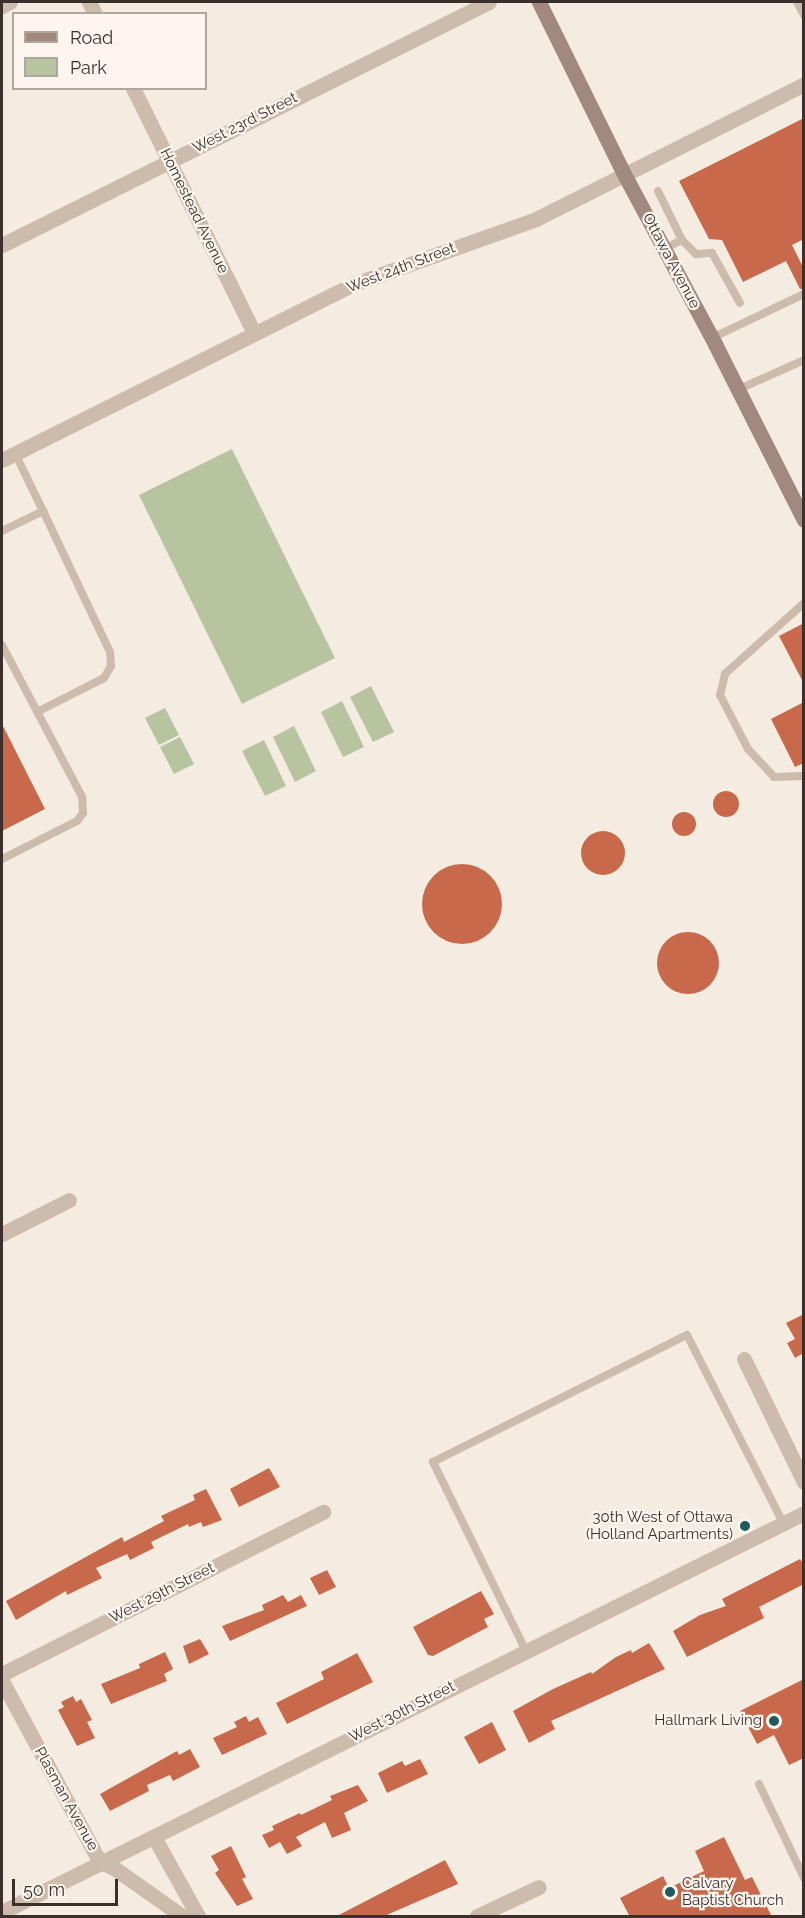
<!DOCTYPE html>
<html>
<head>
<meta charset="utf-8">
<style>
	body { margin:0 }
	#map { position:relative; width:805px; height:1918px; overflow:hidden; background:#f4ebe1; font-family:Raleway,sans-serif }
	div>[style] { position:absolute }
	.green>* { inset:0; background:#b8c4a0 }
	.building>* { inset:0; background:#c8694b }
	.round { border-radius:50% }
	.lane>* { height:8px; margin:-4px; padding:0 4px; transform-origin:4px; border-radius:4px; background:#cdbbac }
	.street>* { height:15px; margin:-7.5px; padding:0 7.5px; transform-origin:7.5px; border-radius:7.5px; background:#cdbbac }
	.secondary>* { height:15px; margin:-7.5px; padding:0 7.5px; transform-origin:7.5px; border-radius:7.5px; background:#a18a7d }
	.dots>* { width:16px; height:16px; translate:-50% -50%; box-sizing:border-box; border:3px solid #fbf5ee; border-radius:50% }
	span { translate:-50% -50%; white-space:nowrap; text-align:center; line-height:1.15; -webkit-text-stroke:4.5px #fbf5ee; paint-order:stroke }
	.street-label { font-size:15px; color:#3b302b }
	.poi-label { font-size:15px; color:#3b302b }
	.right { translate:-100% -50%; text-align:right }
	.left { translate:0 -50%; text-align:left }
	.frame { position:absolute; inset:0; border:3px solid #3b302b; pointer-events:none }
	.legend { position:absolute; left:12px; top:12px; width:195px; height:78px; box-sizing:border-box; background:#fbf5ee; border:2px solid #aea6a0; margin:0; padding:8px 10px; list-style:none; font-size:18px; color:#3b302b }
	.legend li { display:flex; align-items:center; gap:12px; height:30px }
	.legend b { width:30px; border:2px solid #aea6a0 }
	.scale { position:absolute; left:12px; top:1879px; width:106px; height:27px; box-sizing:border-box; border:3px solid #3b302b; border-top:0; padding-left:8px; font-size:18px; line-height:21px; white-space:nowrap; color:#3b302b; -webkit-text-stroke:4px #fbf5ee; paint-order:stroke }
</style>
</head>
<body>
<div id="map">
	<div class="green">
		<div style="clip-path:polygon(232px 449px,335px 658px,242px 704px,139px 495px)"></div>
		<div style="clip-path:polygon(371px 686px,394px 732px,373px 742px,350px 697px)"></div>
		<div style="clip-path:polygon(342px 701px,364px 747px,343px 757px,321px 712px)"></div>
		<div style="clip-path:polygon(165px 708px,179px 735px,159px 745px,145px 718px)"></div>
		<div style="clip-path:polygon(294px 726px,316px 771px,295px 782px,273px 737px)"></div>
		<div style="clip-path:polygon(180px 737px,194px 764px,174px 774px,160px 747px)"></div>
		<div style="clip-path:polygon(264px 740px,286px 786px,265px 796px,242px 751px)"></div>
	</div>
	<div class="building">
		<div style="clip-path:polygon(804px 118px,804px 239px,792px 245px,804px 269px,804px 288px,800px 289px,786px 261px,743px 282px,722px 240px,709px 239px,679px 181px)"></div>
		<div style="clip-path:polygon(804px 623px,804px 684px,779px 636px)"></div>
		<div style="clip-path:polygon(804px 702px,804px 763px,795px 767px,771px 719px)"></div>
		<div style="clip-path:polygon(2px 724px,45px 809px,2px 831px)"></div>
		<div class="round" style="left:713px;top:791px;width:26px;height:26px"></div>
		<div class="round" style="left:672px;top:812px;width:24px;height:24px"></div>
		<div class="round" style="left:581px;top:831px;width:44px;height:44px"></div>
		<div class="round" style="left:422px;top:864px;width:80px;height:80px"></div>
		<div class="round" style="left:657px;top:932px;width:62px;height:62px"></div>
		<div style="clip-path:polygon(804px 1314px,804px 1356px,802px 1354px,795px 1358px,787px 1343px,795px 1339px,786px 1323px)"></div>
		<div style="clip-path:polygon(269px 1468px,280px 1487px,239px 1507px,230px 1489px)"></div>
		<div style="clip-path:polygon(206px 1489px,222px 1520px,203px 1527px,201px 1522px,189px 1527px,188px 1524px,151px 1542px,154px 1548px,130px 1560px,127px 1554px,96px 1568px,102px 1578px,67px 1595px,66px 1591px,16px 1620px,6px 1601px,122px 1537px,124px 1542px,164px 1521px,161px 1516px,195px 1500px,193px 1495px)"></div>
		<div style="clip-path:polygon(800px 1559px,804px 1565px,804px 1584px,759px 1607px,764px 1618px,687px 1657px,673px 1631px,700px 1615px,726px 1606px,722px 1599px)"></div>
		<div style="clip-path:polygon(327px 1570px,336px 1587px,319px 1595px,310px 1578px)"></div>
		<div style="clip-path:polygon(481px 1591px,494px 1614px,484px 1619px,488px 1627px,433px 1656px,428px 1655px,413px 1627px)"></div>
		<div style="clip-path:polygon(283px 1595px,288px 1602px,301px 1595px,307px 1606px,230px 1641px,222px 1626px,264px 1610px,262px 1605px)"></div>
		<div style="clip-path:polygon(200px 1639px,209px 1654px,189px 1664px,183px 1646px)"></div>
		<div style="clip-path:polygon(649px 1643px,665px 1669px,551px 1721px,555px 1729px,529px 1743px,513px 1711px,553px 1689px,591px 1672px,592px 1674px,616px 1657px,631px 1650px,632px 1653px)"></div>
		<div style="clip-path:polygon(165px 1652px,173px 1669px,164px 1674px,167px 1681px,111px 1704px,101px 1684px,140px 1668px,139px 1664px)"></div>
		<div style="clip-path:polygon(357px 1653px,373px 1682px,287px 1724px,276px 1703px,324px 1679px,321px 1672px)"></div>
		<div style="clip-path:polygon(804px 1679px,804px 1758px,789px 1765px,774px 1735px,757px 1744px,740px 1711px)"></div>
		<div style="clip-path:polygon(73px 1696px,76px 1702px,81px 1699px,92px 1720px,87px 1722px,95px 1738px,77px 1746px,58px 1710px,64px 1707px,61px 1702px)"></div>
		<div style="clip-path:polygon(246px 1716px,249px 1722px,258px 1717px,267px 1734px,222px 1755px,213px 1738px,237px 1727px,234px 1722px)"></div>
		<div style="clip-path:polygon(492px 1722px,506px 1750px,479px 1764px,464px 1737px)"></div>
		<div style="clip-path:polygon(190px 1749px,200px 1767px,173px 1781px,170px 1775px,147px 1785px,149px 1791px,110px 1811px,100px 1794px,177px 1751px,179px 1755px)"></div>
		<div style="clip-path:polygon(420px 1759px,428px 1774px,387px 1793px,378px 1773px,402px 1761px,405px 1766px)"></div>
		<div style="clip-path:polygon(358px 1785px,368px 1801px,344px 1813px,351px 1830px,332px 1838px,325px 1822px,296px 1837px,302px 1846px,287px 1854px,280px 1842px,269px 1848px,262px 1835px,274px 1830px,272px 1826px,300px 1813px,301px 1815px,332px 1800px,330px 1796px)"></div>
		<div style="clip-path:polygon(724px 1837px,745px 1880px,752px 1877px,772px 1917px,630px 1917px,620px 1898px,663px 1876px,669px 1888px,704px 1871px,695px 1851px)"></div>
		<div style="clip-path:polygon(231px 1846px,246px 1877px,242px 1879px,253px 1899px,237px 1906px,215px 1873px,219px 1870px,211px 1856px)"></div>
		<div style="clip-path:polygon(445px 1860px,458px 1884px,382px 1917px,335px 1917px)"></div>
	</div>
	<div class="lane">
		<div style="left:797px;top:2px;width:15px;rotate:62deg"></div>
		<div style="left:658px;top:191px;width:55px;rotate:63.9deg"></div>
		<div style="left:664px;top:249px;width:20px;rotate:-27deg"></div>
		<div style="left:682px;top:240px;width:20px;rotate:45deg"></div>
		<div style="left:696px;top:254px;width:16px;rotate:-4deg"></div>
		<div style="left:712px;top:253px;width:57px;rotate:60.8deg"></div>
		<div style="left:712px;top:338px;width:102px;rotate:-25.6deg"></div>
		<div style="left:737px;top:390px;width:73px;rotate:-24.1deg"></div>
		<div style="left:2px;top:531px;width:46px;rotate:-26deg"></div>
		<div style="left:43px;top:511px;width:64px;rotate:-115.8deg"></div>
		<div style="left:804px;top:603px;width:106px;rotate:138.1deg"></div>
		<div style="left:725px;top:674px;width:22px;rotate:103deg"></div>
		<div style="left:720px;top:695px;width:61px;rotate:62.6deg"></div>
		<div style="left:748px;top:749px;width:38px;rotate:47deg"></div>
		<div style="left:774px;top:777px;width:30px;rotate:-2deg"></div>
		<div style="left:2px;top:645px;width:172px;rotate:62.2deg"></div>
		<div style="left:82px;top:797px;width:16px;rotate:86deg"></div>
		<div style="left:83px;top:813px;width:10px;rotate:127deg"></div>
		<div style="left:77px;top:821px;width:84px;rotate:153.1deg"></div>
		<div style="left:37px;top:712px;width:75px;rotate:-26.9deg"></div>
		<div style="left:104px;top:678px;width:14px;rotate:-60deg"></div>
		<div style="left:111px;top:666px;width:14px;rotate:-94deg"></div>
		<div style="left:110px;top:652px;width:156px;rotate:-115.4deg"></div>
		<div style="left:526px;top:1651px;width:211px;rotate:-116.2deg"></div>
		<div style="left:433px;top:1462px;width:284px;rotate:-26.6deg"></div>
		<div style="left:687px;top:1335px;width:211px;rotate:62.9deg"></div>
		<div style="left:759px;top:1784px;width:104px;rotate:64.4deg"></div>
	</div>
	<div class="street">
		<div style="left:89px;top:2px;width:13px;rotate:63deg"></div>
		<div style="left:2px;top:6px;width:9px;rotate:-27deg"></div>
		<div style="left:133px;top:88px;width:273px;rotate:63.7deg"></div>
		<div style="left:2px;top:245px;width:544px;rotate:-26.52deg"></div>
		<div style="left:2px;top:460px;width:390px;rotate:-26.6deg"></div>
		<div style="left:351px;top:285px;width:196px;rotate:-19.6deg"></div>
		<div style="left:536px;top:219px;width:300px;rotate:-26.7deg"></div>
		<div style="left:2px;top:1234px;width:75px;rotate:-26.9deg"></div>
		<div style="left:744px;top:1359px;width:137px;rotate:64deg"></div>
		<div style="left:2px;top:1674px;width:360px;rotate:-26.8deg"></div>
		<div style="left:2px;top:1681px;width:206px;rotate:61.6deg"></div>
		<div style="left:100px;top:1862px;width:15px;rotate:23deg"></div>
		<div style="left:114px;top:1868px;width:83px;rotate:35.2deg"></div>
		<div style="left:154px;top:1837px;width:90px;rotate:60.9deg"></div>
		<div style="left:2px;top:1912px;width:896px;rotate:-26.45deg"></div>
		<div style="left:477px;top:1916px;width:68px;rotate:-25.1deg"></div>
	</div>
	<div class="secondary">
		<div style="left:539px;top:2px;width:192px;rotate:63.7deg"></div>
		<div style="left:624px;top:174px;width:193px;rotate:61.8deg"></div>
		<div style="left:715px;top:344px;width:197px;rotate:63.2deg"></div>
	</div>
	<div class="dots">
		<div style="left:745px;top:1526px;background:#1f5a5e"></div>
		<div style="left:774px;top:1721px;background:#1f5a5e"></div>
		<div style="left:670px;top:1892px;background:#1f5a5e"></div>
	</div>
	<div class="street-label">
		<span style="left:245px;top:123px;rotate:-27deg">West 23rd Street</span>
		<span style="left:194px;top:211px;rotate:64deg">Homestead Avenue</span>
		<span style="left:671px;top:261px;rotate:62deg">Ottawa Avenue</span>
		<span style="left:401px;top:268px;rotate:-21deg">West 24th Street</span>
		<span style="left:162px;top:1593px;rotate:-27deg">West 29th Street</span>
		<span style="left:402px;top:1712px;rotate:-27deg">West 30th Street</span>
		<span style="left:66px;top:1799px;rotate:61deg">Plasman Avenue</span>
	</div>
	<div class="poi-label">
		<span class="right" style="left:733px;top:1526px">30th West of Ottawa<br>(Holland Apartments)</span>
		<span class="right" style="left:762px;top:1721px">Hallmark Living</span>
		<span class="left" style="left:682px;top:1892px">Calvary<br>Baptist Church</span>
	</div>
	<div class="frame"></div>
	<ul class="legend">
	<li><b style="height:8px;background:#a18a7d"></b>Road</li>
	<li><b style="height:16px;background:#b8c4a0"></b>Park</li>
	</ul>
	<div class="scale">50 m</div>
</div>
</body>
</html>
